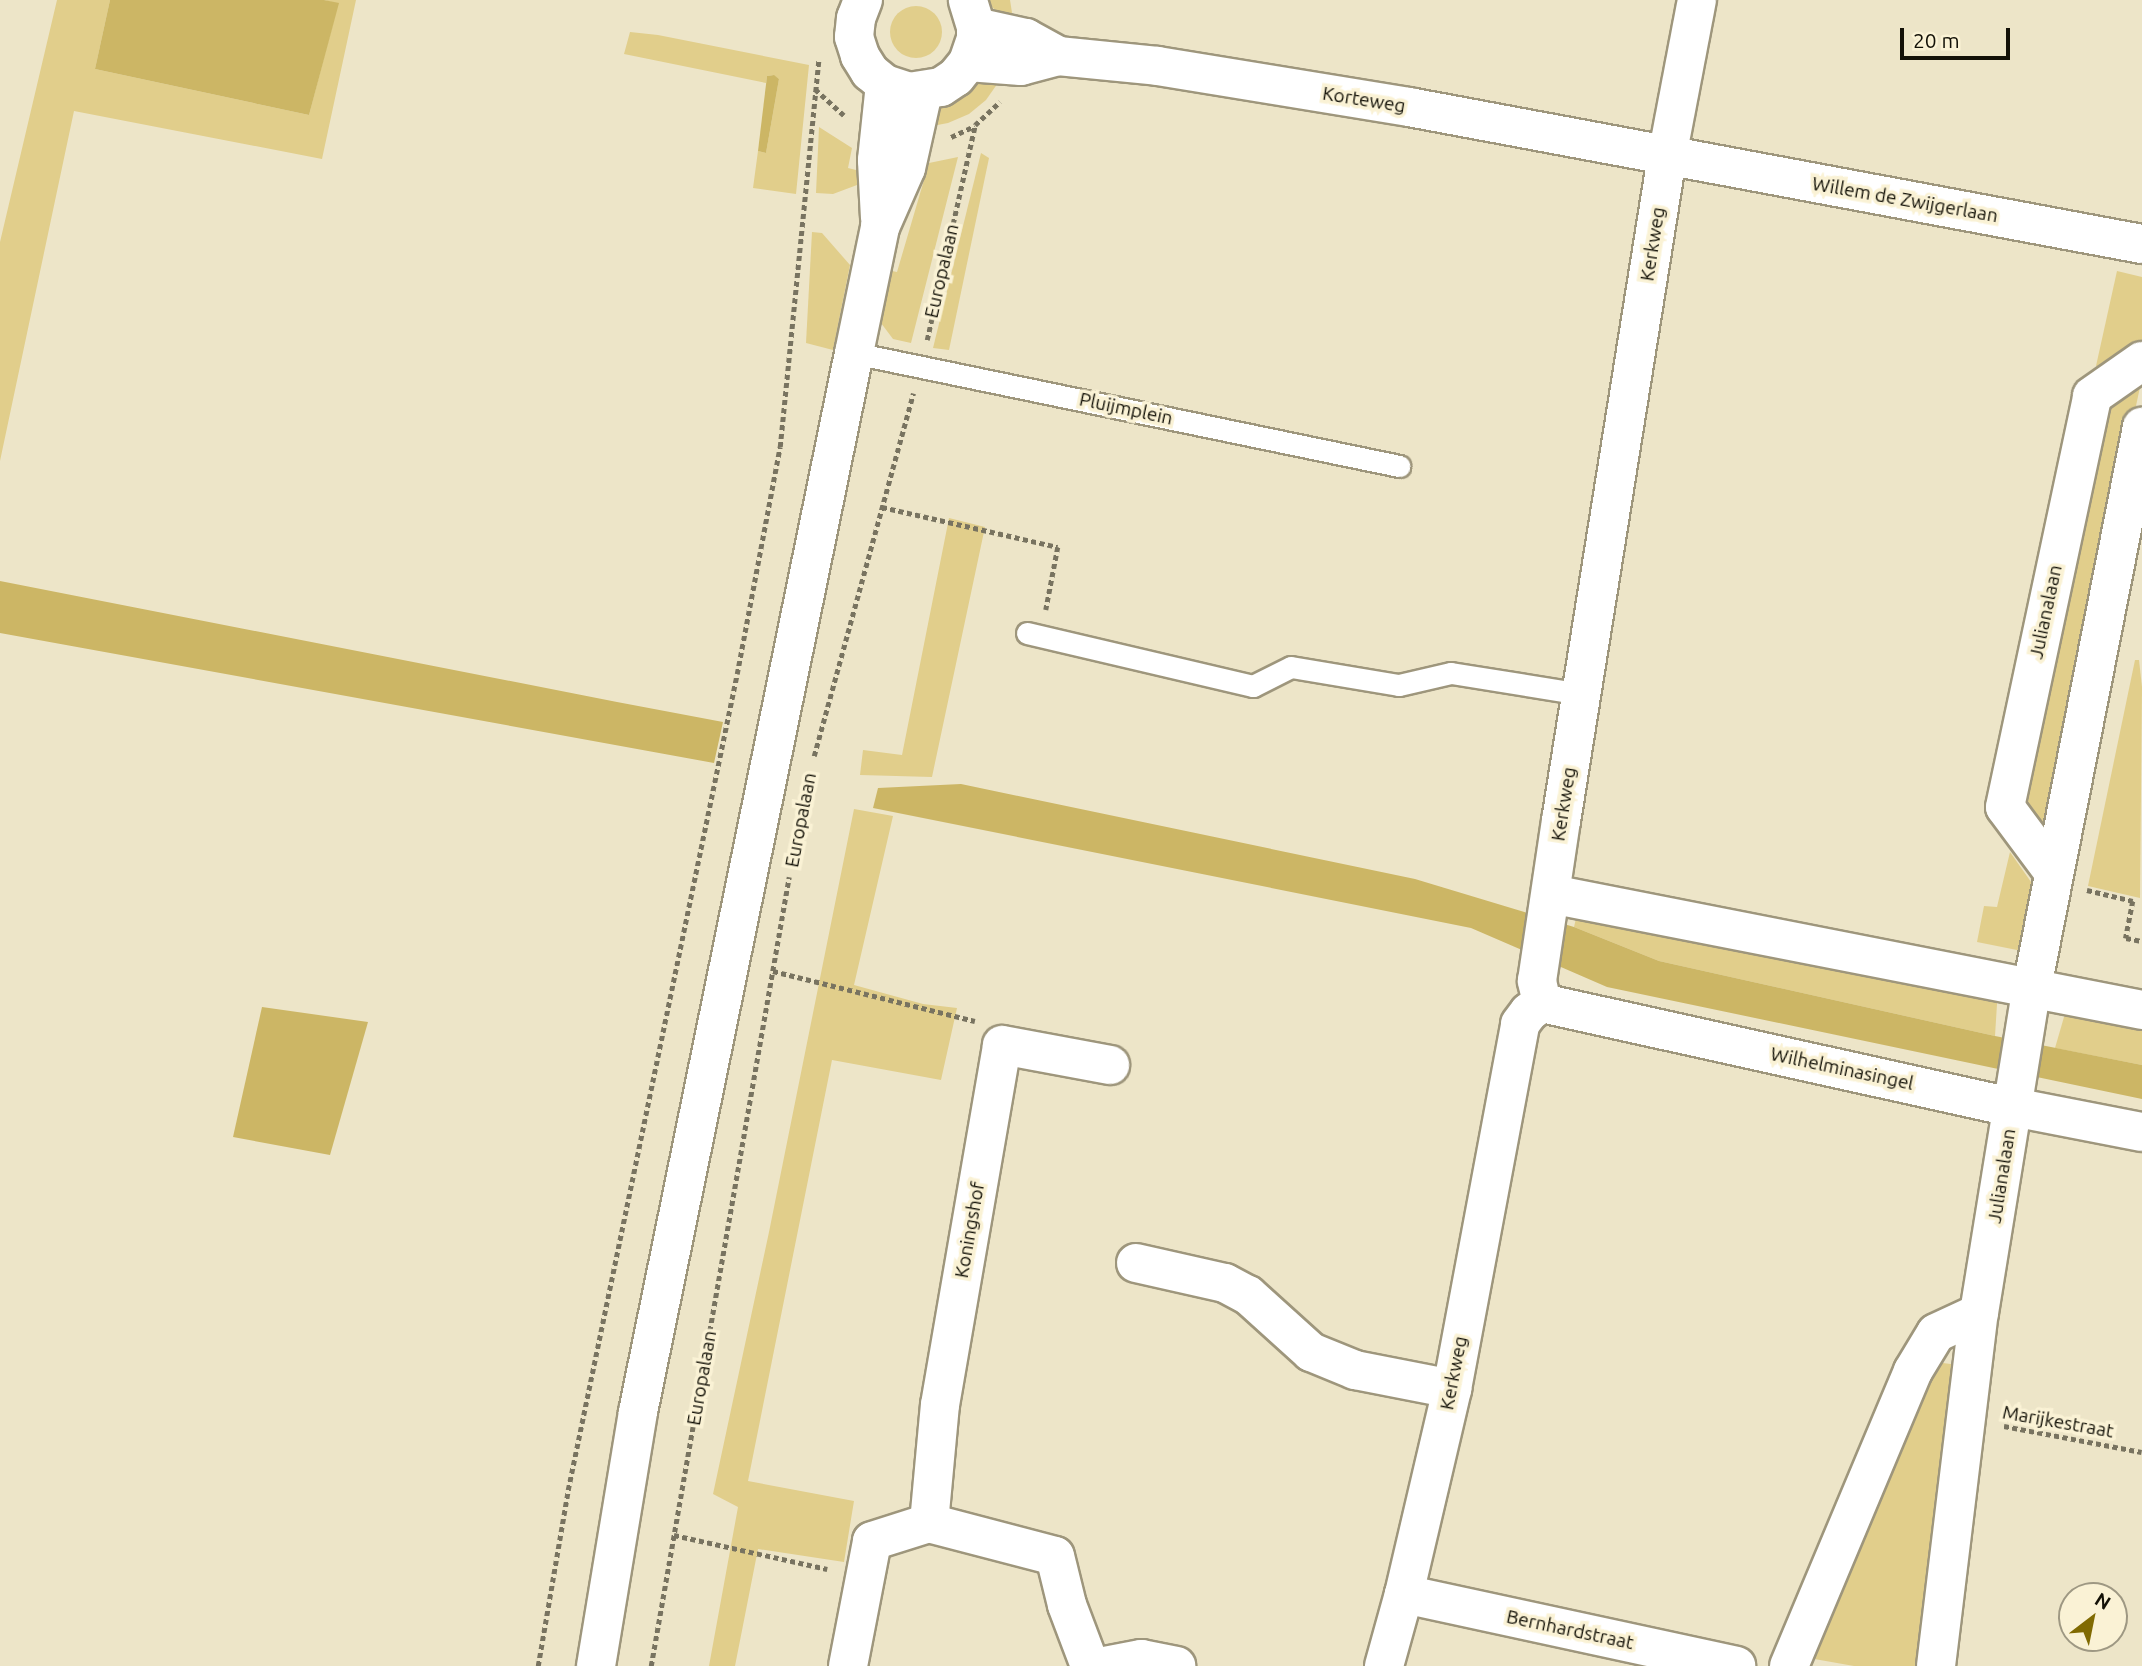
<!DOCTYPE html>
<html>
<head>
<meta charset="utf-8">
<style>
	body { margin:0 }
	#map { position:relative; width:2142px; height:1666px; overflow:hidden; background:#ede5c8; font-family:Ubuntu,sans-serif }
	div>[style] { position:absolute }
	.green>* { inset:0; background:#e1ce8b }
	.round { border-radius:50% }
	.water>* { inset:0; background:#ccb665 }
	.path>* { height:4.5px; margin-top:-2.25px; transform-origin:0; background:repeating-linear-gradient(90deg,#787360 0 5px,transparent 0 8.5px) }
	.roads { filter:drop-shadow(2px 0 #9e967c) drop-shadow(-2px 0 #9e967c) drop-shadow(0 2px #9e967c) drop-shadow(0 -2px #9e967c) }
	.lane>* { height:21px; margin:-10.5px; padding:0 10.5px; transform-origin:10.5px; border-radius:10.5px; background:#fff }
	.street>* { height:38px; margin:-19px; padding:0 19px; transform-origin:19px; border-radius:19px; background:#fff }
	.secondary>* { height:38px; margin:-19px; padding:0 19px; transform-origin:19px; border-radius:19px; background:#fff }
	span { translate:-50% -50%; white-space:nowrap; text-align:center; line-height:1.15; -webkit-text-stroke:7px #faf2d5; paint-order:stroke }
	.street-label { font-size:19px; color:#131107 }
	.north { position:absolute; left:2058px; top:1582px; width:70px; height:70px; box-sizing:border-box; background:#faf2d5; border:2px solid #9e9883; border-radius:50%; rotate:32deg; font-size:19px; font-weight:700; line-height:28px; text-align:center; color:#131107 }
	.north::after { content:''; display:block; margin:auto; width:24px; height:32px; background:#806a02; clip-path:polygon(50% 0,100% 100%,50% 72%,0 100%) }
	.scale { position:absolute; left:1900px; top:28px; width:110px; height:32px; box-sizing:border-box; border:4px solid #131107; border-top:0; padding-left:9px; font-size:21px; line-height:24px; white-space:nowrap; color:#131107; -webkit-text-stroke:5px #faf2d5; paint-order:stroke }
</style>
</head>
<body>
<div id="map">
	<div class="green">
		<div style="clip-path:polygon(57px 0,110px 0,95px 69px,309px 115px,338px 4px,324px 0,356px 0,322px 159px,74px 111px,0 461px,0 242px)"></div>
		<div style="clip-path:polygon(983px 0,1010px 0,1013px 19px,1003px 16px)"></div>
		<div class="round" style="left:890px;top:6px;width:52px;height:52px"></div>
		<div style="clip-path:polygon(630px 32px,658px 35px,809px 65px,796px 194px,753px 188px,758px 151px,766px 153px,779px 79px,773px 75px,767px 76px,766px 83px,624px 54px)"></div>
		<div style="clip-path:polygon(1000px 80px,986px 100px,969px 114px,948px 123px,927px 127px,938px 104px,977px 82px)"></div>
		<div style="clip-path:polygon(819px 127px,852px 148px,848px 168px,860px 171px,857px 185px,833px 194px,816px 193px)"></div>
		<div style="clip-path:polygon(981px 153px,989px 158px,949px 350px,933px 348px)"></div>
		<div style="clip-path:polygon(958px 157px,911px 343px,893px 339px,881px 323px,878px 311px,887px 270px,897px 272px,929px 163px)"></div>
		<div style="clip-path:polygon(812px 232px,822px 233px,850px 265px,833px 350px,806px 343px)"></div>
		<div style="clip-path:polygon(2117px 271px,2142px 277px,2142px 342px,2105px 368px,2096px 366px)"></div>
		<div style="clip-path:polygon(2134px 382px,2140px 387px,2048px 821px,2041px 827px,2021px 805px,2102px 405px)"></div>
		<div style="clip-path:polygon(949px 518px,985px 527px,932px 777px,860px 775px,863px 750px,902px 755px)"></div>
		<div style="clip-path:polygon(2135px 660px,2139px 660px,2142px 687px,2140px 898px,2088px 886px)"></div>
		<div style="clip-path:polygon(854px 809px,893px 816px,854px 985px,923px 1004px,957px 1008px,941px 1080px,832px 1060px,748px 1481px,854px 1501px,844px 1562px,758px 1549px,735px 1666px,709px 1666px,738px 1507px,713px 1494px,769px 1232px)"></div>
		<div style="clip-path:polygon(2010px 852px,2036px 889px,2022px 951px,1977px 942px,1984px 906px,1997px 907px)"></div>
		<div style="clip-path:polygon(1579px 906px,1998px 988px,1995px 1036px,1659px 961px,1574px 927px)"></div>
		<div style="clip-path:polygon(2075px 1006px,2142px 1020px,2142px 1065px,2055px 1048px,2064px 1017px)"></div>
		<div style="clip-path:polygon(1928px 1361px,1958px 1365px,1918px 1666px,1854px 1666px,1803px 1657px)"></div>
	</div>
	<div class="water">
		<div style="clip-path:polygon(110px 0,324px 0,339px 3px,309px 115px,95px 69px)"></div>
		<div style="clip-path:polygon(774px 75px,779px 79px,766px 153px,758px 151px,767px 76px)"></div>
		<div style="clip-path:polygon(0 581px,617px 702px,723px 722px,714px 763px,0 633px)"></div>
		<div style="clip-path:polygon(961px 784px,1415px 879px,1574px 927px,1659px 961px,1995px 1036px,2142px 1065px,2142px 1099px,1607px 987px,1471px 928px,873px 808px,878px 788px)"></div>
		<div style="clip-path:polygon(262px 1007px,368px 1022px,330px 1155px,233px 1137px)"></div>
	</div>
	<div class="path">
		<div style="left:815px;top:89px;width:39px;rotate:42deg"></div>
		<div style="left:951px;top:137px;width:26px;rotate:-25deg"></div>
		<div style="left:927px;top:340px;width:220px;rotate:-77.4deg"></div>
		<div style="left:975px;top:125px;width:34px;rotate:-43deg"></div>
		<div style="left:882px;top:507px;width:180px;rotate:12.8deg"></div>
		<div style="left:1058px;top:547px;width:64px;rotate:100.8deg"></div>
		<div style="left:814px;top:756px;width:376px;rotate:-74.7deg"></div>
		<div style="left:2087px;top:890px;width:47px;rotate:13.4deg"></div>
		<div style="left:2133px;top:901px;width:38px;rotate:101deg"></div>
		<div style="left:2126px;top:938px;width:16px;rotate:11deg"></div>
		<div style="left:773px;top:971px;width:208px;rotate:13.9deg"></div>
		<div style="left:2004px;top:1426px;width:140px;rotate:10.7deg"></div>
		<div style="left:674px;top:1535px;width:157px;rotate:12.5deg"></div>
		<div style="left:538px;top:1666px;width:179px;rotate:-80.3deg"></div>
		<div style="left:568px;top:1490px;width:833px;rotate:-78.3deg"></div>
		<div style="left:737px;top:674px;width:231px;rotate:-79.3deg"></div>
		<div style="left:780px;top:447px;width:390px;rotate:-84.3deg"></div>
		<div style="left:651px;top:1666px;width:801px;rotate:-80.08deg"></div>
	</div>
	<div class="roads">
		<div class="lane">
			<div style="left:854px;top:353px;width:557px;rotate:11.71deg"></div>
			<div style="left:1027px;top:633px;width:232px;rotate:13.2deg"></div>
			<div style="left:1253px;top:686px;width:42px;rotate:-26.6deg"></div>
			<div style="left:1291px;top:667px;width:109px;rotate:9.5deg"></div>
			<div style="left:1399px;top:685px;width:53px;rotate:-13deg"></div>
			<div style="left:1451px;top:673px;width:133px;rotate:9.1deg"></div>
		</div>
		<div class="street">
			<div style="left:976px;top:27px;width:51px;rotate:12.4deg"></div>
			<div style="left:1026px;top:38px;width:37px;rotate:29deg"></div>
			<div style="left:968px;top:62px;width:53px;rotate:4.3deg"></div>
			<div style="left:1021px;top:66px;width:38px;rotate:-15deg"></div>
			<div style="left:1058px;top:56px;width:100px;rotate:5.7deg"></div>
			<div style="left:1158px;top:66px;width:254px;rotate:9.3deg"></div>
			<div style="left:1409px;top:107px;width:746px;rotate:10.59deg"></div>
			<div style="left:2054px;top:873px;width:82px;rotate:-126.6deg"></div>
			<div style="left:2005px;top:807px;width:420px;rotate:-78deg"></div>
			<div style="left:2092px;top:396px;width:61px;rotate:-35deg"></div>
			<div style="left:1551px;top:894px;width:602px;rotate:11.1deg"></div>
			<div style="left:1542px;top:1003px;width:23px;rotate:-103deg"></div>
			<div style="left:1537px;top:981px;width:162px;rotate:-81.5deg"></div>
			<div style="left:1561px;top:821px;width:672px;rotate:-80.93deg"></div>
			<div style="left:1667px;top:157px;width:160px;rotate:-79.2deg"></div>
			<div style="left:1542px;top:1003px;width:482px;rotate:12.5deg"></div>
			<div style="left:2013px;top:1107px;width:131px;rotate:11deg"></div>
			<div style="left:1136px;top:1263px;width:91px;rotate:12.7deg"></div>
			<div style="left:1225px;top:1283px;width:26px;rotate:28deg"></div>
			<div style="left:1248px;top:1295px;width:85px;rotate:42.1deg"></div>
			<div style="left:1311px;top:1352px;width:48px;rotate:22.2deg"></div>
			<div style="left:1355px;top:1370px;width:99px;rotate:11.1deg"></div>
			<div style="left:929px;top:1523px;width:119px;rotate:-84.7deg"></div>
			<div style="left:940px;top:1405px;width:365px;rotate:-80.2deg"></div>
			<div style="left:1002px;top:1045px;width:110px;rotate:10.5deg"></div>
			<div style="left:1404px;top:1594px;width:340px;rotate:12.2deg"></div>
			<div style="left:848px;top:1666px;width:127px;rotate:-79.1deg"></div>
			<div style="left:872px;top:1541px;width:60px;rotate:-17.5deg"></div>
			<div style="left:929px;top:1523px;width:130px;rotate:14.7deg"></div>
			<div style="left:1055px;top:1556px;width:50px;rotate:76.2deg"></div>
			<div style="left:1067px;top:1605px;width:65px;rotate:69.3deg"></div>
			<div style="left:1105px;top:1666px;width:37px;rotate:-11deg"></div>
			<div style="left:1141px;top:1659px;width:36px;rotate:11deg"></div>
			<div style="left:1384px;top:1666px;width:75px;rotate:-74.5deg"></div>
			<div style="left:1404px;top:1594px;width:211px;rotate:-76.8deg"></div>
			<div style="left:1452px;top:1389px;width:371px;rotate:-79.4deg"></div>
			<div style="left:1520px;top:1024px;width:15px;rotate:-53deg"></div>
			<div style="left:1529px;top:1012px;width:16px;rotate:-35deg"></div>
			<div style="left:1789px;top:1666px;width:320px;rotate:-67.2deg"></div>
			<div style="left:1913px;top:1371px;width:44px;rotate:-58.8deg"></div>
			<div style="left:1936px;top:1333px;width:47px;rotate:-24.9deg"></div>
			<div style="left:1936px;top:1666px;width:356px;rotate:-83.1deg"></div>
			<div style="left:1979px;top:1313px;width:330px;rotate:-80.8deg"></div>
			<div style="left:2032px;top:987px;width:571px;rotate:-78.89deg"></div>
		</div>
		<div class="secondary">
			<div style="left:863px;top:0;width:19px;rotate:111deg"></div>
			<div style="left:856px;top:18px;width:19px;rotate:96deg"></div>
			<div style="left:854px;top:37px;width:20px;rotate:72deg"></div>
			<div style="left:860px;top:56px;width:19px;rotate:58deg"></div>
			<div style="left:870px;top:72px;width:19px;rotate:39deg"></div>
			<div style="left:885px;top:84px;width:25px;rotate:18deg"></div>
			<div style="left:909px;top:92px;width:32px;rotate:-9deg"></div>
			<div style="left:941px;top:87px;width:18px;rotate:-34deg"></div>
			<div style="left:956px;top:77px;width:19px;rotate:-51deg"></div>
			<div style="left:968px;top:62px;width:24px;rotate:-71deg"></div>
			<div style="left:976px;top:39px;width:12px;rotate:-90deg"></div>
			<div style="left:976px;top:27px;width:28px;rotate:-107deg"></div>
			<div style="left:880px;top:218px;width:58px;rotate:-93deg"></div>
			<div style="left:877px;top:160px;width:76px;rotate:-84deg"></div>
			<div style="left:596px;top:1666px;width:257px;rotate:-80.6deg"></div>
			<div style="left:638px;top:1412px;width:1081px;rotate:-78.47deg"></div>
			<div style="left:854px;top:353px;width:129px;rotate:-78.3deg"></div>
			<div style="left:880px;top:227px;width:64px;rotate:-66.2deg"></div>
			<div style="left:906px;top:168px;width:78px;rotate:-77.4deg"></div>
		</div>
	</div>
	<div class="street-label">
		<span style="left:1364px;top:100px;rotate:9deg">Korteweg</span>
		<span style="left:1905px;top:200px;rotate:10deg">Willem de Zwijgerlaan</span>
		<span style="left:1653px;top:244px;rotate:-81deg">Kerkweg</span>
		<span style="left:942px;top:271px;rotate:-77deg">Europalaan</span>
		<span style="left:1126px;top:409px;rotate:12deg">Pluijmplein</span>
		<span style="left:2046px;top:612px;rotate:-78deg">Julianalaan</span>
		<span style="left:1564px;top:804px;rotate:-81deg">Kerkweg</span>
		<span style="left:801px;top:820px;rotate:-79deg">Europalaan</span>
		<span style="left:1842px;top:1069px;rotate:12deg">Wilhelminasingel</span>
		<span style="left:2002px;top:1176px;rotate:-81deg">Julianalaan</span>
		<span style="left:970px;top:1230px;rotate:-80deg">Koningshof</span>
		<span style="left:1454px;top:1373px;rotate:-79deg">Kerkweg</span>
		<span style="left:702px;top:1378px;rotate:-80deg">Europalaan</span>
		<span style="left:2058px;top:1422px;rotate:10deg">Marijkestraat</span>
		<span style="left:1570px;top:1630px;rotate:12deg">Bernhardstraat</span>
	</div>
	<div class="north">N</div>
	<div class="scale">20 m</div>
</div>
</body>
</html>
